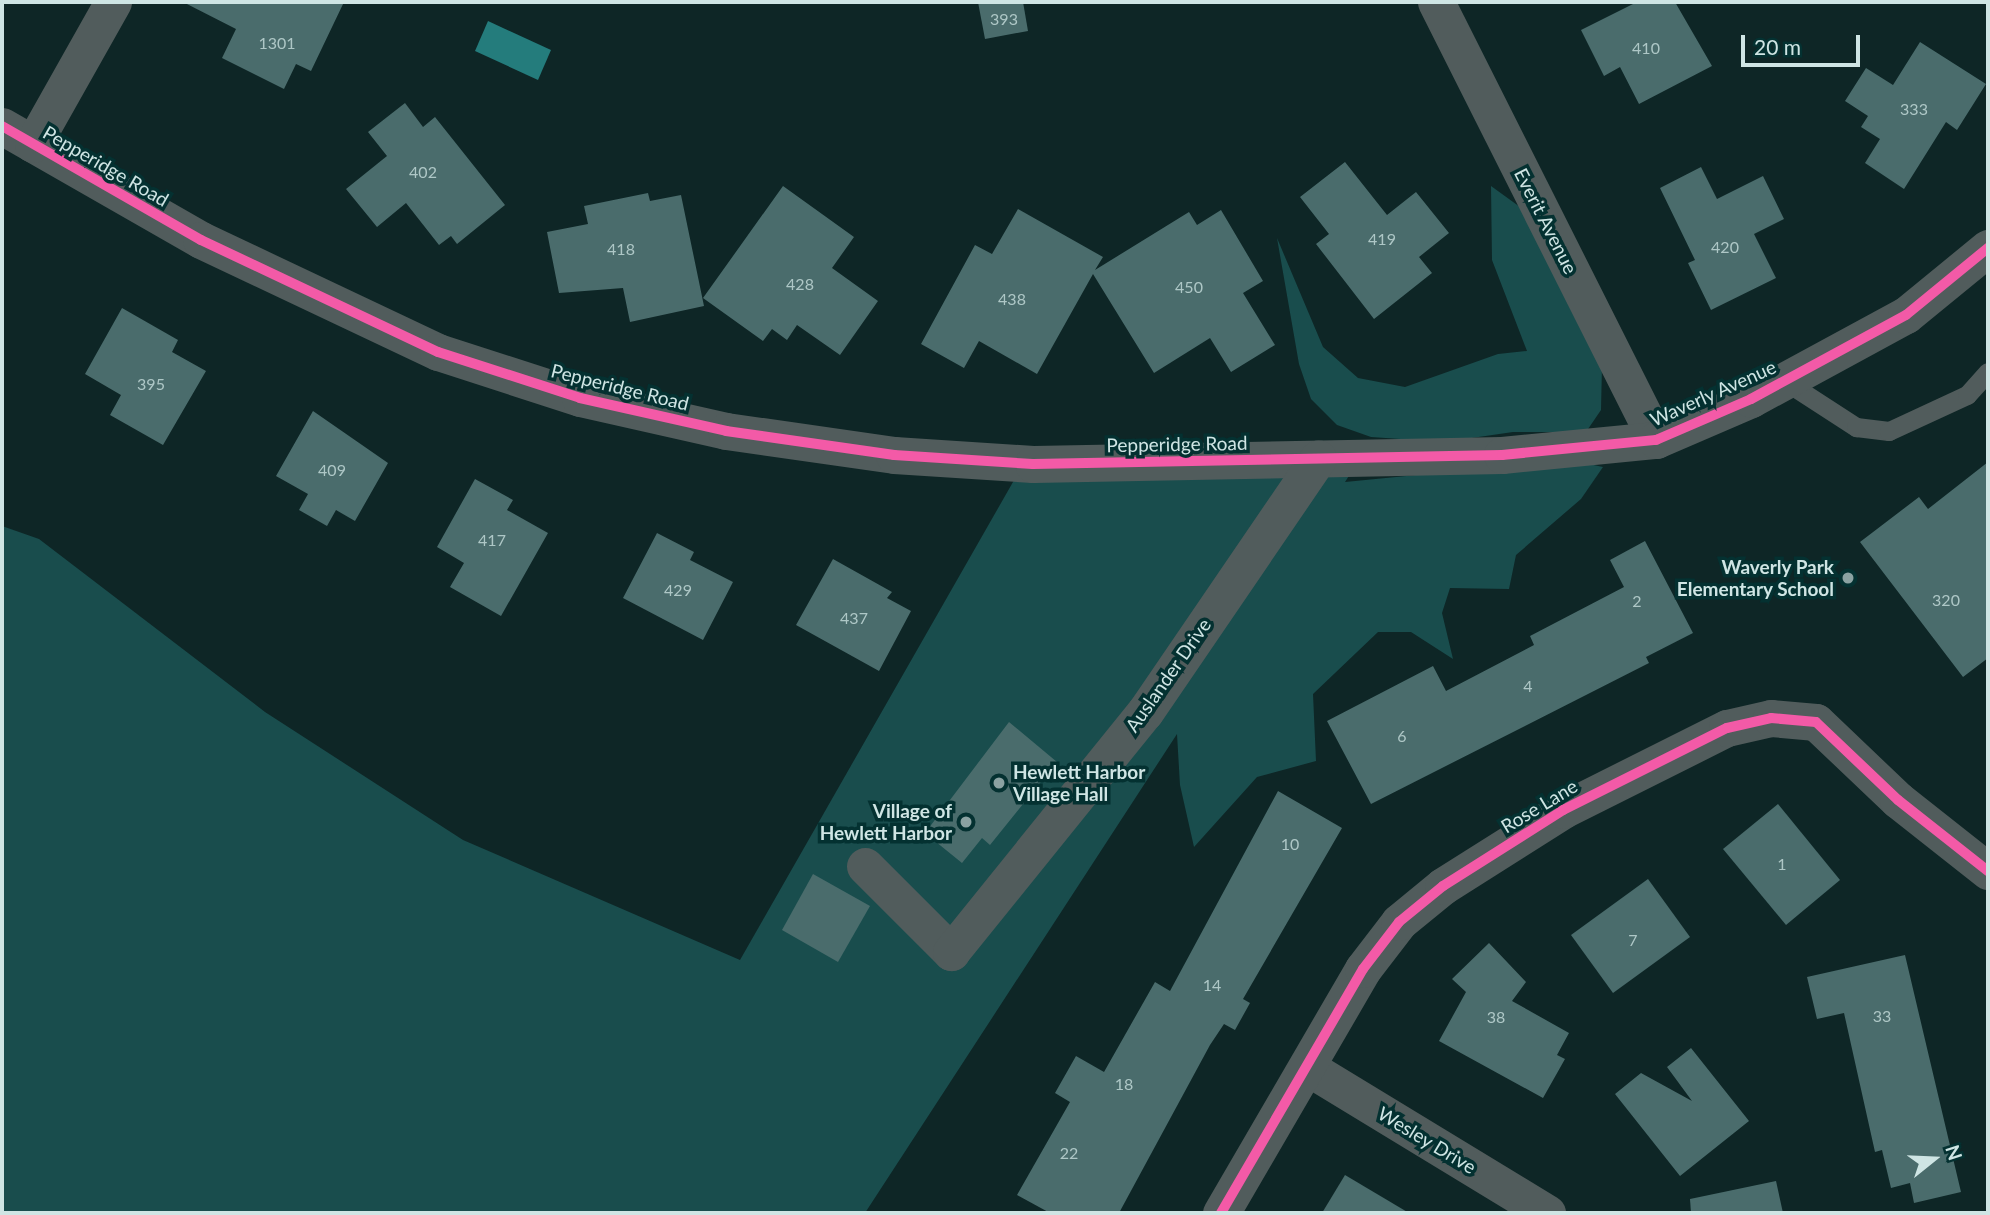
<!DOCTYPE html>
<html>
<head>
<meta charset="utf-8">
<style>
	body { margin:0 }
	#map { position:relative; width:1990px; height:1215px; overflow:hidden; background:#0e2626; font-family:Lato,sans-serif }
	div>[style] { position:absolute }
	.green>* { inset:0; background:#194d4d }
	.water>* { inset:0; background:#247c7c }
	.building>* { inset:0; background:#4a6c6c }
	.service>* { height:19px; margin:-9.5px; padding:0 9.5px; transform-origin:9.5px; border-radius:9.5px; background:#515c5c }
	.minor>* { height:37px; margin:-18.5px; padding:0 18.5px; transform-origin:18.5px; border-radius:18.5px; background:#515c5c }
	.cycleway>* { height:10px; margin:-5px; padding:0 5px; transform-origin:5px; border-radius:5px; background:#f35aa7 }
	.dots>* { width:19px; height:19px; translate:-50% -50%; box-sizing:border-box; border:4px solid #043131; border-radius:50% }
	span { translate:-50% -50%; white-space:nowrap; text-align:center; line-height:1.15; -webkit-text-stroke:7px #043131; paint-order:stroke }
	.number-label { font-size:16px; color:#aec7c6 }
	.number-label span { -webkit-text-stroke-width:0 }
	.street-label { font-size:19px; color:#cfe5e4 }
	.poi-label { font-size:19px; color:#cfe5e4; font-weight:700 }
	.right { translate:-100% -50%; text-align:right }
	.left { translate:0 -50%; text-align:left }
	.frame { position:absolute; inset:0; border:4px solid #cfe5e4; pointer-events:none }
	.north { position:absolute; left:1899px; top:1124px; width:70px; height:70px; -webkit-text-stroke:5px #043131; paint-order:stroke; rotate:72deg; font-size:19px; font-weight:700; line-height:28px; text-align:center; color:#cfe5e4 }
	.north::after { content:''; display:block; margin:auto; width:24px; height:32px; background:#cfe5e4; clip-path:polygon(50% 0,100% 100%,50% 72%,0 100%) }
	.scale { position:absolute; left:1741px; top:35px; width:119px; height:32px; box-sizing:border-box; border:4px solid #cfe5e4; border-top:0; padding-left:9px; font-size:21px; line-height:24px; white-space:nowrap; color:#cfe5e4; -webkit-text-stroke:5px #043131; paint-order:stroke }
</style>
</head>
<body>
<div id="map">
	<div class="green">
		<div style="clip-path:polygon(1491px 186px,1520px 207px,1602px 366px,1601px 410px,1586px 432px,1513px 432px,1444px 442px,1371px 437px,1337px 425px,1311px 399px,1299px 364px,1277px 238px,1323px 347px,1358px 378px,1405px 387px,1498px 354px,1527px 351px,1492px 260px)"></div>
		<div style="clip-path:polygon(1029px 454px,1361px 457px,1345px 482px,1570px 460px,1603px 467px,1581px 499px,1516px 555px,1509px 589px,1450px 588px,1442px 613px,1453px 659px,1411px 632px,1378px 632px,1313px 694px,1316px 761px,1257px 777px,1194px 847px,1180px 785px,1177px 734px,865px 1213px,2px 1213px,2px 526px,39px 539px,265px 712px,463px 840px,740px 960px)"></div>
	</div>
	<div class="water">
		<div style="clip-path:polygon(488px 21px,551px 50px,538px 80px,475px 51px)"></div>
	</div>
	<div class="building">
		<div style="clip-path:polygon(183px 2px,344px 2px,311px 71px,296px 64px,284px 89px,222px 58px,236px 29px)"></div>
		<div style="clip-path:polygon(978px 2px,1023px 2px,1028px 31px,985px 39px)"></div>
		<div style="clip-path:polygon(1637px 2px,1675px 2px,1712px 66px,1639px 104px,1620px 67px,1604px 76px,1581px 30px)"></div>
		<div style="clip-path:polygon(1920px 42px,1986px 84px,1957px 130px,1946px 122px,1904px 189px,1865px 163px,1880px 139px,1861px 127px,1868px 116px,1845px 101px,1866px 68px,1893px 85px)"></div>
		<div style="clip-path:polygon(405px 103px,423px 127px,435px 117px,505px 205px,457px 244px,451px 236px,439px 245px,406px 203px,377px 227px,346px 189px,387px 156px,368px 132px)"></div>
		<div style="clip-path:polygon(1345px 162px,1387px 215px,1416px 192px,1449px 233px,1419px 257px,1432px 273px,1374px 319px,1316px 244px,1329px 234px,1300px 197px)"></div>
		<div style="clip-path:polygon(1701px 167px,1717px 199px,1763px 176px,1784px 219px,1754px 234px,1776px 278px,1711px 310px,1688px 263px,1695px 260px,1660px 188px)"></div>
		<div style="clip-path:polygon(783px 186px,854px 237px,832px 268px,878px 301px,840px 355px,797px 325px,787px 340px,772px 329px,763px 341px,703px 298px)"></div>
		<div style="clip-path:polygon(648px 193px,650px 201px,681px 195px,704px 306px,630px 322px,623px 288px,559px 293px,547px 232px,588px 224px,584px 206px)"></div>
		<div style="clip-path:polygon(1018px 209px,1103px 257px,1095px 270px,1189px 212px,1197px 225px,1221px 210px,1263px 281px,1243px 293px,1275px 345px,1231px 372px,1210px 338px,1154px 373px,1093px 274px,1037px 374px,979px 341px,964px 368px,921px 344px,975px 245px,992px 254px)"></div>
		<div style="clip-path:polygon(122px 308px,178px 340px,172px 352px,206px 371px,163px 445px,110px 415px,121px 395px,85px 374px)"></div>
		<div style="clip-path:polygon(313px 411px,388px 463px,355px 521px,336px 510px,327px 526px,299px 510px,308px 494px,276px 476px)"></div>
		<div style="clip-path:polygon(1988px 462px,1988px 658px,1963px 677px,1860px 542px,1919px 497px,1928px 509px)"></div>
		<div style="clip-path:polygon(475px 479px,513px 500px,507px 510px,548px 533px,501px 616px,450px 587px,464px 563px,437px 547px)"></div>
		<div style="clip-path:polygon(657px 533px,694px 552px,690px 560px,733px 582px,703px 640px,623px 598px)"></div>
		<div style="clip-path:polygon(1645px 541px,1693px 633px,1646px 657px,1649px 663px,1371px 804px,1327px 721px,1433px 666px,1446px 691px,1534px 645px,1530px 636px,1624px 587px,1610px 560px)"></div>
		<div style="clip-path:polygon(833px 559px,892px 592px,887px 598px,911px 611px,879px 671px,796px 625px)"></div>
		<div style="clip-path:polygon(1009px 722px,1057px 762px,990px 845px,982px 838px,962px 863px,925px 833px)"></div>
		<div style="clip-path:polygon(1278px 791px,1342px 828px,1243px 999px,1250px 1003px,1235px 1030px,1224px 1024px,1210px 1045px,1119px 1213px,1050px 1213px,1017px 1195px,1070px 1102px,1055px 1093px,1076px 1056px,1104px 1072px,1155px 982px,1170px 991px)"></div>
		<div style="clip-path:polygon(1778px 804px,1840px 880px,1786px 925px,1723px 849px)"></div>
		<div style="clip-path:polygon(813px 874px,870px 906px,838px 962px,782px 930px)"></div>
		<div style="clip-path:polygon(1648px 879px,1690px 937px,1613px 993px,1571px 935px)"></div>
		<div style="clip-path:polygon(1489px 943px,1526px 982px,1512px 1001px,1569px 1033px,1557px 1055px,1565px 1059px,1543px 1098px,1439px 1041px,1466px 992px,1452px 979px)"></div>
		<div style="clip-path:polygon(1905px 955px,1961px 1192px,1914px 1203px,1910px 1183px,1891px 1188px,1882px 1150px,1875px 1152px,1844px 1013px,1817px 1019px,1807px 977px)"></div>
		<div style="clip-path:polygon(1691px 1048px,1749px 1121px,1680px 1176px,1615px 1094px,1641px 1073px,1692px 1101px,1667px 1067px)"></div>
		<div style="clip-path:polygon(1345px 1175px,1409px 1213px,1322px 1213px)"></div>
		<div style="clip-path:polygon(1776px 1181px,1783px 1213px,1691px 1213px,1690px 1199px)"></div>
	</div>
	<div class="service">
		<div style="left:1785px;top:381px;width:85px;rotate:32.9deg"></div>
		<div style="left:1856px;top:427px;width:33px;rotate:7deg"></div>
		<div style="left:1889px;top:431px;width:86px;rotate:-24.8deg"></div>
		<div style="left:1967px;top:395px;width:31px;rotate:-48deg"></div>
	</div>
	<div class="minor">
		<div style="left:1436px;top:2px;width:490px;rotate:63.3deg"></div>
		<div style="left:2px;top:126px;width:229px;rotate:29.8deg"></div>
		<div style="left:201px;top:240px;width:262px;rotate:25.3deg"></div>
		<div style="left:438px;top:352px;width:149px;rotate:17.9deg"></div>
		<div style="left:580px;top:398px;width:150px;rotate:12.7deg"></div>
		<div style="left:726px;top:431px;width:170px;rotate:8.1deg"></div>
		<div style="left:894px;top:455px;width:139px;rotate:3.7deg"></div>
		<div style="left:1033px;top:464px;width:469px;rotate:-1.1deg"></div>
		<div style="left:1502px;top:455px;width:155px;rotate:-5.6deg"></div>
		<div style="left:1656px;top:440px;width:103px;rotate:-23.3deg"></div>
		<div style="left:1751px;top:399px;width:176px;rotate:-28.5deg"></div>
		<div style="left:1906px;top:315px;width:106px;rotate:-39.3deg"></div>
		<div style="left:33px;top:144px;width:163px;rotate:-60.6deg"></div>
		<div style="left:865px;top:866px;width:122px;rotate:45deg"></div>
		<div style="left:951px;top:952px;width:309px;rotate:-51.1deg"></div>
		<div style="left:1145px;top:712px;width:307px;rotate:-55.7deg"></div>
		<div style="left:1307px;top:1067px;width:281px;rotate:31.3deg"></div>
		<div style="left:1221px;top:1213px;width:282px;rotate:-59.8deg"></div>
		<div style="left:1363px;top:969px;width:59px;rotate:-52.5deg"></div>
		<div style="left:1399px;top:922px;width:57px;rotate:-39.3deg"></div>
		<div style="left:1443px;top:886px;width:142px;rotate:-32.3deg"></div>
		<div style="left:1563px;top:810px;width:183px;rotate:-26.6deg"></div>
		<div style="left:1727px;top:728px;width:45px;rotate:-12.8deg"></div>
		<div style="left:1771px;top:718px;width:45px;rotate:5.1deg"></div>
		<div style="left:1816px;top:722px;width:113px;rotate:43.6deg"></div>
		<div style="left:1898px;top:800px;width:115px;rotate:38.3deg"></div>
	</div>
	<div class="cycleway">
		<div style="left:2px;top:126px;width:229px;rotate:29.8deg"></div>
		<div style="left:201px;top:240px;width:262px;rotate:25.3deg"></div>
		<div style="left:438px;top:352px;width:149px;rotate:17.9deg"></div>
		<div style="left:580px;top:398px;width:150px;rotate:12.7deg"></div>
		<div style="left:726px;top:431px;width:170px;rotate:8.1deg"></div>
		<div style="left:894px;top:455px;width:139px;rotate:3.7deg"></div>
		<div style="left:1033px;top:464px;width:469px;rotate:-1.1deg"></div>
		<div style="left:1502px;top:455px;width:155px;rotate:-5.6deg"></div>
		<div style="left:1656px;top:440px;width:103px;rotate:-23.3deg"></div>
		<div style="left:1751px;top:399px;width:176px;rotate:-28.5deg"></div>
		<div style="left:1906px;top:315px;width:106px;rotate:-39.3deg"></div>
		<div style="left:1221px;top:1213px;width:282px;rotate:-59.8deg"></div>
		<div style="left:1363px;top:969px;width:59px;rotate:-52.5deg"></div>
		<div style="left:1399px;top:922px;width:57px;rotate:-39.3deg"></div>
		<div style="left:1443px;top:886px;width:142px;rotate:-32.3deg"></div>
		<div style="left:1563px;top:810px;width:183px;rotate:-26.6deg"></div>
		<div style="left:1727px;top:728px;width:45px;rotate:-12.8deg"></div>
		<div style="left:1771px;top:718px;width:45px;rotate:5.1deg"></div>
		<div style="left:1816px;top:722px;width:113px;rotate:43.6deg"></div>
		<div style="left:1898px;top:800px;width:115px;rotate:38.3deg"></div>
	</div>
	<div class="dots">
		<div style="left:1848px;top:578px;background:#8ba2a2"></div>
		<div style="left:999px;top:783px;background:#8ba2a2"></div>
		<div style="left:966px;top:822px;background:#8ba2a2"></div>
	</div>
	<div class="number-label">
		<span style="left:1004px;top:19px">393</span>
		<span style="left:277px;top:43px">1301</span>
		<span style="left:1646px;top:48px">410</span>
		<span style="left:1914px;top:109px">333</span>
		<span style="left:423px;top:172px">402</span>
		<span style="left:1382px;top:239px">419</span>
		<span style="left:1725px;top:247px">420</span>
		<span style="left:621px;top:249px">418</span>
		<span style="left:800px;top:284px">428</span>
		<span style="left:1189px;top:287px">450</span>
		<span style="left:1012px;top:299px">438</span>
		<span style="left:151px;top:384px">395</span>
		<span style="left:332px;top:470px">409</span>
		<span style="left:492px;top:540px">417</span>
		<span style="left:678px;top:590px">429</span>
		<span style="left:1946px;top:600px">320</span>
		<span style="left:1637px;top:601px">2</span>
		<span style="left:854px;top:618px">437</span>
		<span style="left:1528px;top:686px">4</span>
		<span style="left:1402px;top:736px">6</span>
		<span style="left:1290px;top:844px">10</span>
		<span style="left:1782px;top:864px">1</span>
		<span style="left:1633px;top:940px">7</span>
		<span style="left:1212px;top:985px">14</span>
		<span style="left:1882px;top:1016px">33</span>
		<span style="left:1496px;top:1017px">38</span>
		<span style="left:1124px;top:1084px">18</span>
		<span style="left:1069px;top:1153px">22</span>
	</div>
	<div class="street-label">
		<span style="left:106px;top:166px;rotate:30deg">Pepperidge Road</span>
		<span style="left:1546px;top:221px;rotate:63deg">Everit Avenue</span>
		<span style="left:620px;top:387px;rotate:14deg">Pepperidge Road</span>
		<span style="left:1713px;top:393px;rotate:-24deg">Waverly Avenue</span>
		<span style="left:1177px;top:444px;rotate:-1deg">Pepperidge Road</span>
		<span style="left:1168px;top:675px;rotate:-55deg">Auslander Drive</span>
		<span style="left:1539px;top:806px;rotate:-31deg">Rose Lane</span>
		<span style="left:1427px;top:1140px;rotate:31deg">Wesley Drive</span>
	</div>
	<div class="poi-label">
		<span class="right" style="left:1834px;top:578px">Waverly Park<br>Elementary School</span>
		<span class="left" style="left:1013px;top:783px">Hewlett Harbor<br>Village Hall</span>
		<span class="right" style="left:952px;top:822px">Village of<br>Hewlett Harbor</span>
	</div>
	<div class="frame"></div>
	<div class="north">N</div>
	<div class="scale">20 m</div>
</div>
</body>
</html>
